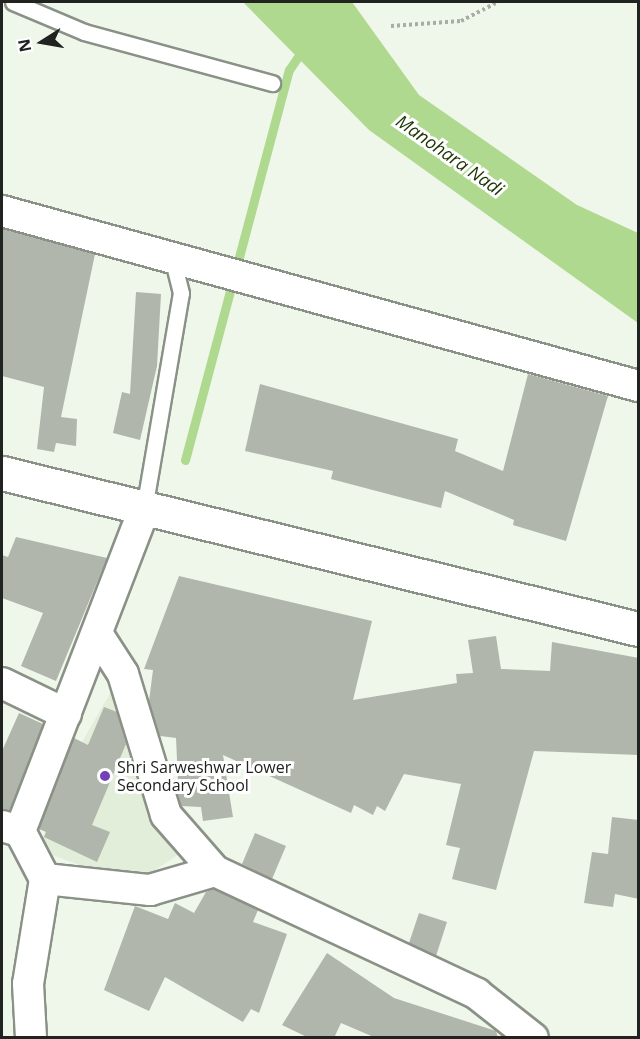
<!DOCTYPE html>
<html>
<head>
<meta charset="utf-8">
<style>
	body { margin:0 }
	#map { position:relative; width:640px; height:1039px; overflow:hidden; background:#eff6ea; font-family:"Open Sans",sans-serif }
	div>[style] { position:absolute }
	.built>* { inset:0; background:#e2edda }
	.water>* { inset:0; background:#afd98e }
	.stream>* { height:9px; margin:-4.5px; padding:0 4.5px; transform-origin:4.5px; border-radius:4.5px; background:#afd98e }
	.building>* { inset:0; background:#b0b6ab }
	.path>* { height:4px; margin-top:-2px; transform-origin:0; background:repeating-linear-gradient(90deg,#a7ada4 0 3px,transparent 0 6px) }
	.roads { filter:drop-shadow(2px 0 #8a9186) drop-shadow(-2px 0 #8a9186) drop-shadow(0 2px #8a9186) drop-shadow(0 -2px #8a9186) }
	.service>* { height:15px; margin:-7.5px; padding:0 7.5px; transform-origin:7.5px; border-radius:7.5px; background:#fff }
	.minor>* { height:30px; margin:-15px; padding:0 15px; transform-origin:15px; border-radius:15px; background:#fff }
	.primary>* { height:33px; margin:-16.5px; padding:0 16.5px; transform-origin:16.5px; border-radius:16.5px; background:#fff }
	.dots>* { width:16px; height:16px; translate:-50% -50%; box-sizing:border-box; border:3px solid #fff; border-radius:50% }
	span { translate:-50% -50%; white-space:nowrap; text-align:center; line-height:1.15; -webkit-text-stroke:6px #fff; paint-order:stroke }
	.poi-label { font-size:16px; color:#20231f }
	.left { translate:0 -50%; text-align:left }
	.water-label { font-size:18px; color:#1b3400; font-style:italic }
	.frame { position:absolute; inset:0; border:3px solid #20231f; pointer-events:none }
	.north { position:absolute; left:12px; top:12px; width:60px; height:60px; -webkit-text-stroke:4px #fff; paint-order:stroke; rotate:259deg; font-size:16px; font-weight:700; line-height:24px; text-align:center; color:#20231f }
	.north::after { content:''; display:block; margin:auto; width:21px; height:27px; background:#20231f; clip-path:polygon(50% 0,100% 100%,50% 72%,0 100%) }
</style>
</head>
<body>
<div id="map">
	<div class="built">
		<div style="clip-path:polygon(116px 683px,181px 853px,133px 884px,38px 850px,77px 751px)"></div>
	</div>
	<div class="water">
		<div style="clip-path:polygon(243px 2px,352px 2px,419px 95px,577px 205px,638px 233px,638px 323px,369px 130px)"></div>
	</div>
	<div class="stream">
		<div style="left:185px;top:460px;width:404px;rotate:-75.1deg"></div>
		<div style="left:289px;top:70px;width:25px;rotate:-56deg"></div>
	</div>
	<div class="building">
		<div style="clip-path:polygon(2px 229px,95px 254px,61px 417px,77px 419px,76px 446px,56px 443px,54px 452px,37px 449px,44px 387px,2px 376px)"></div>
		<div style="clip-path:polygon(136px 292px,161px 294px,157px 366px,140px 440px,113px 433px,122px 392px,130px 394px)"></div>
		<div style="clip-path:polygon(528px 374px,608px 396px,566px 541px,513px 525px,514px 520px,445px 491px,441px 508px,331px 479px,333px 471px,245px 451px,260px 384px,458px 439px,455px 451px,503px 471px)"></div>
		<div style="clip-path:polygon(16px 537px,107px 558px,56px 681px,21px 666px,43px 613px,2px 598px,2px 555px,8px 557px)"></div>
		<div style="clip-path:polygon(179px 576px,372px 621px,353px 700px,457px 683px,456px 674px,473px 673px,468px 640px,496px 636px,501px 669px,550px 671px,552px 642px,639px 658px,639px 755px,534px 751px,496px 890px,452px 879px,460px 848px,446px 845px,461px 784px,404px 774px,385px 811px,377px 806px,373px 815px,354px 805px,351px 813px,223px 755px,233px 817px,203px 821px,201px 807px,181px 806px,174px 782px,178px 781px,176px 738px,160px 736px,149px 701px,153px 670px,144px 669px)"></div>
		<div style="clip-path:polygon(104px 707px,117px 712px,126px 744px,92px 825px,110px 832px,97px 862px,44px 837px,46px 832px,39px 829px,74px 738px,88px 745px)"></div>
		<div style="clip-path:polygon(19px 713px,43px 724px,10px 810px,2px 809px,2px 751px)"></div>
		<div style="clip-path:polygon(612px 817px,639px 820px,639px 899px,615px 894px,613px 907px,584px 903px,592px 852px,608px 854px)"></div>
		<div style="clip-path:polygon(255px 833px,286px 846px,272px 879px,242px 864px)"></div>
		<div style="clip-path:polygon(214px 889px,258px 910px,253px 922px,287px 934px,259px 1013px,251px 1009px,243px 1022px,165px 977px,149px 1011px,104px 990px,135px 906px,168px 919px,175px 903px,194px 913px,206px 892px)"></div>
		<div style="clip-path:polygon(419px 913px,447px 922px,436px 956px,409px 943px)"></div>
		<div style="clip-path:polygon(327px 953px,394px 998px,496px 1031px,498px 1038px,376px 1038px,341px 1023px,334px 1038px,309px 1038px,282px 1025px)"></div>
	</div>
	<div class="path">
		<div style="left:391px;top:26px;width:70px;rotate:-4.1deg"></div>
		<div style="left:461px;top:21px;width:42px;rotate:-27.2deg"></div>
	</div>
	<div class="roads">
		<div class="service">
			<div style="left:13px;top:2px;width:77px;rotate:22.9deg"></div>
			<div style="left:84px;top:32px;width:195px;rotate:15.2deg"></div>
			<div style="left:144px;top:509px;width:219px;rotate:-80.3deg"></div>
			<div style="left:181px;top:293px;width:33px;rotate:-104deg"></div>
		</div>
		<div class="minor">
			<div style="left:2px;top:211px;width:660px;rotate:15.38deg"></div>
			<div style="left:98px;top:635px;width:46px;rotate:57.3deg"></div>
			<div style="left:123px;top:674px;width:147px;rotate:73deg"></div>
			<div style="left:166px;top:815px;width:74px;rotate:48.8deg"></div>
			<div style="left:215px;top:871px;width:289px;rotate:25.1deg"></div>
			<div style="left:477px;top:994px;width:71px;rotate:38.2deg"></div>
			<div style="left:2px;top:683px;width:71px;rotate:25.8deg"></div>
			<div style="left:2px;top:826px;width:19px;rotate:16deg"></div>
			<div style="left:20px;top:831px;width:345px;rotate:-68.9deg"></div>
			<div style="left:20px;top:831px;width:54px;rotate:62.5deg"></div>
			<div style="left:45px;top:879px;width:106px;rotate:99.2deg"></div>
			<div style="left:28px;top:984px;width:54px;rotate:86.8deg"></div>
			<div style="left:45px;top:879px;width:106px;rotate:6deg"></div>
			<div style="left:150px;top:890px;width:68px;rotate:-16.3deg"></div>
		</div>
		<div class="primary">
			<div style="left:2px;top:473px;width:655px;rotate:13.78deg"></div>
		</div>
	</div>
	<div class="dots">
		<div style="left:105px;top:776px;background:#7341b8"></div>
	</div>
	<div class="poi-label">
		<span class="left" style="left:117px;top:776px">Shri Sarweshwar Lower<br>Secondary School</span>
	</div>
	<div class="water-label">
		<span style="left:450px;top:155px;rotate:35deg">Manohara Nadi</span>
	</div>
	<div class="frame"></div>
	<div class="north">N</div>
</div>
</body>
</html>
